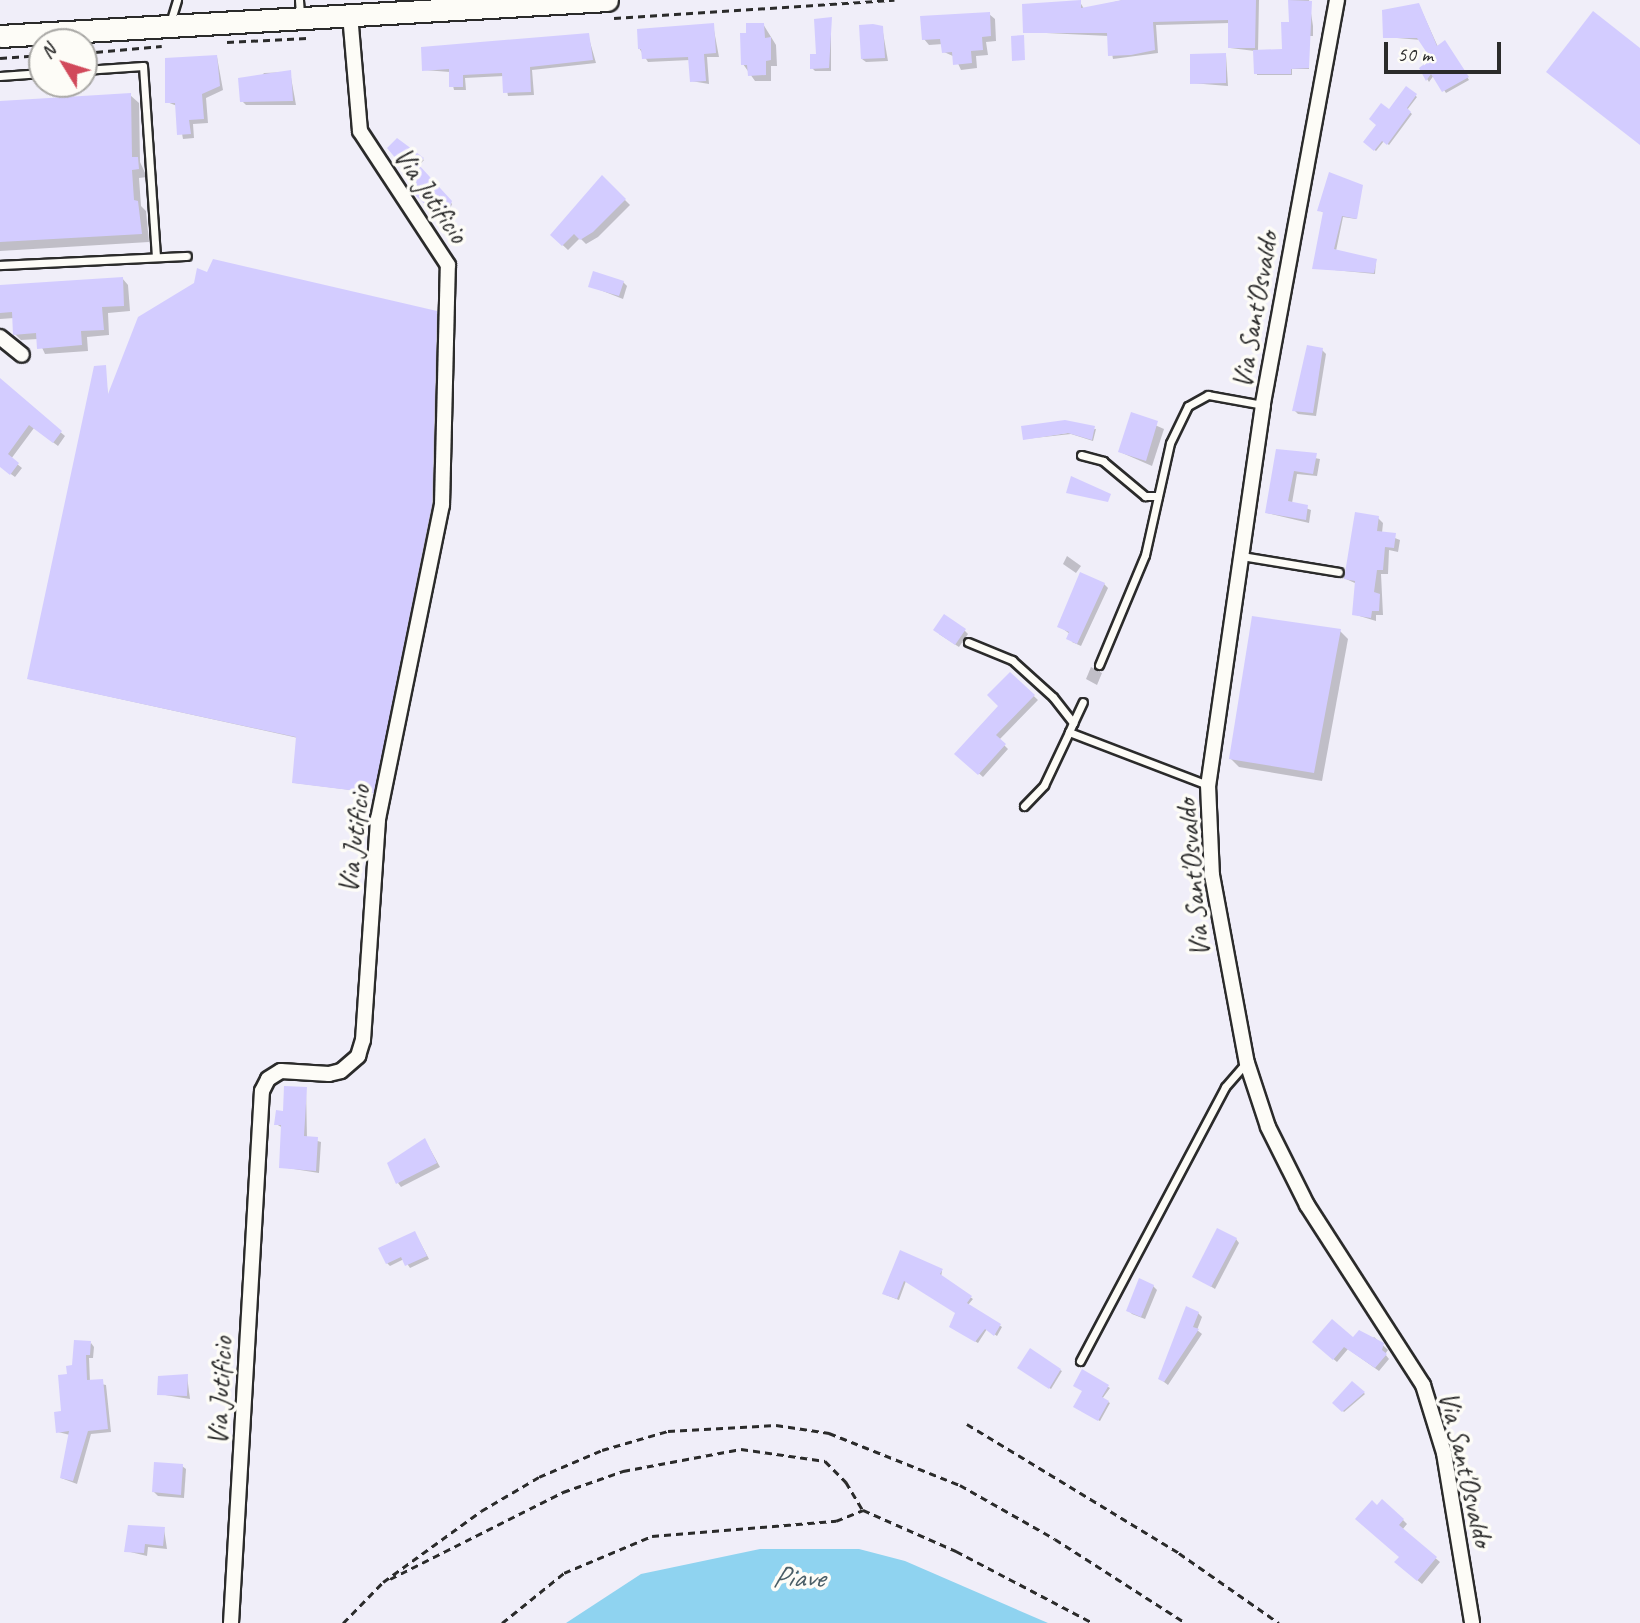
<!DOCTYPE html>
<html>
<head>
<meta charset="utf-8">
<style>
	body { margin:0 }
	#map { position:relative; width:1640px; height:1623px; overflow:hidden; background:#f0eef9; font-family:Caveat,sans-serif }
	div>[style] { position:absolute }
	.water>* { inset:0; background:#8fd3f0 }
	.shadow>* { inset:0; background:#0003 }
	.building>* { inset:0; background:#d3ccff }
	.path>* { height:2.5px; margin-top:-1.25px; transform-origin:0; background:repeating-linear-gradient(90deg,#2b2b2b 0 7px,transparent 0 12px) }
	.roads { filter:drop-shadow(2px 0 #2b2b2b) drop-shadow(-2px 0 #2b2b2b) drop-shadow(0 2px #2b2b2b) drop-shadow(0 -2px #2b2b2b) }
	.lane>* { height:7px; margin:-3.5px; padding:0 3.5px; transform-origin:3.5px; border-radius:3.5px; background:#fdfcf7 }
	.street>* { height:14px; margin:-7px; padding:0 7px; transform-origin:7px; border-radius:7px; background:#fdfcf7 }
	.secondary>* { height:21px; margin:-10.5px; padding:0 10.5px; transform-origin:10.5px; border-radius:10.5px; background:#fdfcf7 }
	span { translate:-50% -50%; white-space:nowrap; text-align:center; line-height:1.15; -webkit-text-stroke:7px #fdfcf7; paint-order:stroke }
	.street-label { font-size:28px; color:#2b2b2b }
	.water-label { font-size:30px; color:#495d66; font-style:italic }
	.north { position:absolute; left:28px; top:28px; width:70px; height:70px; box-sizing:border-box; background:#fdfcf7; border:2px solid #a9a8a5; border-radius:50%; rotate:308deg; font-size:19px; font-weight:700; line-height:28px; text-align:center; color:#2b2b2b }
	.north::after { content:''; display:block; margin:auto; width:24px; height:32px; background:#d1495b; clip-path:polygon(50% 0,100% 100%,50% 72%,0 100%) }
	.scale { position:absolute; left:1384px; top:42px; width:117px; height:32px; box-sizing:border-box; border:4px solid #2b2b2b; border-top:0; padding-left:9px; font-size:21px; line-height:24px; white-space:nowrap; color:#2b2b2b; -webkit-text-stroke:5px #fdfcf7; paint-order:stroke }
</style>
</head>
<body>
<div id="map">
	<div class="water">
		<div style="clip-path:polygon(760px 1549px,859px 1549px,905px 1561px,1048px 1623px,566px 1623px,641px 1574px)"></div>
	</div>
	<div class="shadow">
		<div style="clip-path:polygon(1123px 0,1259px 0,1258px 51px,1284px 50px,1291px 23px,1289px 0,1309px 0,1313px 26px,1313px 36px,1309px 36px,1309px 69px,1292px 69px,1292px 75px,1257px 75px,1255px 51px,1230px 48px,1230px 23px,1156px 25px,1158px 53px,1113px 59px,1109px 36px,1025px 32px,1080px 2px,1084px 9px)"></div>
		<div style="clip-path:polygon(1420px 7px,1438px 47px,1445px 43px,1469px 80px,1446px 93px,1434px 75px,1429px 82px,1421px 69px,1433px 60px,1421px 40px,1385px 37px)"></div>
		<div style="clip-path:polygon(989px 14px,995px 19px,996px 41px,986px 42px,988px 55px,976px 56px,977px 68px,961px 70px,955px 57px,944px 52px,943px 44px,929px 45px,924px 39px)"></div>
		<div style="clip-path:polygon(831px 19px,831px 71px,815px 71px,812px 68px)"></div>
		<div style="clip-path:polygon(763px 24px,776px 45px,777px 66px,771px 66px,771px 81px,755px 81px,743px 64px,748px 35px)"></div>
		<div style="clip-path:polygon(713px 25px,719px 57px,707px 57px,709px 84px,691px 81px,690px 60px,648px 62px,639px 48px)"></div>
		<div style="clip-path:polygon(882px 27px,888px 61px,866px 62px,862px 59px)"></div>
		<div style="clip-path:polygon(588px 35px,596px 63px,532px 70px,534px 95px,508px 96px,504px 76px,465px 78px,466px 90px,454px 90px,450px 72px,424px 70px)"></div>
		<div style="clip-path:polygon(1226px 55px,1228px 86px,1191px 83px)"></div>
		<div style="clip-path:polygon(217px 57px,223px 90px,206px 98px,208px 123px,193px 124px,194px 138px,183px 139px,177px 106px,167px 102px)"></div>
		<div style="clip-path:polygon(290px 72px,296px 105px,246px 105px,242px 101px,264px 73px)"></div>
		<div style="clip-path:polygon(1406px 88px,1417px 97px,1407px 110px,1412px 114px,1389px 145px,1384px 141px,1376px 151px,1365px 142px)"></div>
		<div style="clip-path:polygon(130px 95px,139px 103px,140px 162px,147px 177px,139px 178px,141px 206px,146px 211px,149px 242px,0 251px,0 103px)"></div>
		<div style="clip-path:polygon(397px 141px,424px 160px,418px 167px,452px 204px,445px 222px,413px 190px,420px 184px)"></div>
		<div style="clip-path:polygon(1329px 175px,1361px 186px,1356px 219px,1343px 217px,1336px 251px,1376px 260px,1375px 274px,1314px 268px,1324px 213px,1319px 210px)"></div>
		<div style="clip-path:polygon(602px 177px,630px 205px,598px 237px,586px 244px,580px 238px,568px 250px,552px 235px)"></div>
		<div style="clip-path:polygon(208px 274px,438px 314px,433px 506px,375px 793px,295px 783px,298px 738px,29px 679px,105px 367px,108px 397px)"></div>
		<div style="clip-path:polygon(122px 278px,128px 285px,130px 311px,108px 313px,109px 335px,87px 337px,88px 351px,45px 354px,38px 339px,21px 340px,15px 334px,14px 318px,0 319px,0 287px)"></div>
		<div style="clip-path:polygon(623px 282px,627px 286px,623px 299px,590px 286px)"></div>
		<div style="clip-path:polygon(1322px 350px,1326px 354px,1316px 416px,1298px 414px,1294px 410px)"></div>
		<div style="clip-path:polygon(0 381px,65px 436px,58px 446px,34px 428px,11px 459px,22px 468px,15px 477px,0 466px)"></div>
		<div style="clip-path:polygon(1132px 415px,1164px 429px,1152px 466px,1120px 452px)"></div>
		<div style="clip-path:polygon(1096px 429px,1093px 441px,1071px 434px,1025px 439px)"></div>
		<div style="clip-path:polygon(1277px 451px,1320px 459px,1317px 476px,1297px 474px,1292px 503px,1311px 510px,1309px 523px,1267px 513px)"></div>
		<div style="clip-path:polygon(1378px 518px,1383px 523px,1382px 533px,1400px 540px,1398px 552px,1389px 550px,1388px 574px,1381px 574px,1383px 615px,1376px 615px,1376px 621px,1353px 614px,1357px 584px,1346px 579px)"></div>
		<div style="clip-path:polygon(1067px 556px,1081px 566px,1076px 573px,1063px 564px)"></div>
		<div style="clip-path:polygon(1104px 584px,1108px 588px,1081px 646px,1072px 642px,1070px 634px,1059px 626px)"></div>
		<div style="clip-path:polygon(964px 630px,968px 634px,959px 647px,939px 634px)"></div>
		<div style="clip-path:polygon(1340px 631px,1348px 639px,1322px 781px,1239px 767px,1231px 759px)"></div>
		<div style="clip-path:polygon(1091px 667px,1102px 673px,1097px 685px,1086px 679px)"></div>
		<div style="clip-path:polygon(1010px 674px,1038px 700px,999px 740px,1008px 749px,983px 777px,957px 754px,1000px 706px)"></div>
		<div style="clip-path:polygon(306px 1089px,307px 1138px,321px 1142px,319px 1173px,281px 1167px,283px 1128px,276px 1124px)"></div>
		<div style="clip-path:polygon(425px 1140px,440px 1167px,401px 1187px,398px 1183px)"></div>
		<div style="clip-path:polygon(415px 1233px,429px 1259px,410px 1268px,404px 1259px,390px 1266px,387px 1263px)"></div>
		<div style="clip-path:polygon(1236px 1239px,1239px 1243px,1215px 1289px,1194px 1276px)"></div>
		<div style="clip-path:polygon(901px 1253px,942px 1271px,941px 1277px,973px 1299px,968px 1305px,1002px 1327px,997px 1336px,987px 1329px,978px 1343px,953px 1328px,957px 1313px,906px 1281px,899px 1300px,886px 1295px)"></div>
		<div style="clip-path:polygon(1153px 1286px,1157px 1290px,1145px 1319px,1132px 1314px,1128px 1310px)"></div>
		<div style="clip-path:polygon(1198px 1313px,1202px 1317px,1197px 1330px,1202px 1334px,1168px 1385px,1160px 1379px)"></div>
		<div style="clip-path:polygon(1374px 1337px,1388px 1350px,1385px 1354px,1389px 1359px,1379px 1371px,1348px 1349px,1337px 1362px,1318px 1346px,1370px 1341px)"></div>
		<div style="clip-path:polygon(91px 1343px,94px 1347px,93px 1358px,89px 1358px,90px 1382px,106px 1385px,111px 1432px,91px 1434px,77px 1484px,61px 1478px,70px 1435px,58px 1432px,69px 1375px)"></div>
		<div style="clip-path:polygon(1021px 1369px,1060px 1370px,1062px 1371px,1051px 1389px)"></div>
		<div style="clip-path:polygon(1083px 1372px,1110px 1388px,1102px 1399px,1110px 1403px,1100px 1421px,1076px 1408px,1084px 1391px)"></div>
		<div style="clip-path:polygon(187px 1376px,190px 1399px,159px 1394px)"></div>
		<div style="clip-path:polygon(1352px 1383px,1365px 1394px,1344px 1412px,1335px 1403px)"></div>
		<div style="clip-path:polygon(182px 1466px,186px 1469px,184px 1498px,158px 1496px,154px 1492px)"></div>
		<div style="clip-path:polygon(1403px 1520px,1407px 1524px,1402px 1530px,1440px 1562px,1422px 1584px,1400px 1566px,1401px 1557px,1361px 1523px)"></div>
		<div style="clip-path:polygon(164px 1529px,167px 1549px,148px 1547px,147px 1556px,126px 1551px)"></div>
	</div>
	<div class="building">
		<div style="clip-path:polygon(1081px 0,1081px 8px,1122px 0,1256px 0,1255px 48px,1228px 48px,1228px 20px,1153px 22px,1155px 50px,1131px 55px,1108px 56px,1107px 33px,1023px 33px,1022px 4px)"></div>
		<div style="clip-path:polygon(1288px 0,1312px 1px,1309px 68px,1291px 69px,1291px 74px,1254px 74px,1253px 50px,1282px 49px,1281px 22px,1289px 22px)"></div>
		<div style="clip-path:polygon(1419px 3px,1437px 46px,1445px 40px,1469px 77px,1442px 92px,1431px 74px,1426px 81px,1419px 68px,1431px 59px,1417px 38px,1383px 38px,1382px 10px)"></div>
		<div style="clip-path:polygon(1593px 11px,1640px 48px,1640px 145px,1546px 72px)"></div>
		<div style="clip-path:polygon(990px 12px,991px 36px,982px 37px,983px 50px,971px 51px,972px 63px,953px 65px,952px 52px,942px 53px,940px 39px,922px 40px,920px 16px)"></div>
		<div style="clip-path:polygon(832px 17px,829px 68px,810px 69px,810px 54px,816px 54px,814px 19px)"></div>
		<div style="clip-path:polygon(714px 23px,716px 53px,704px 54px,706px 81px,690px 82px,688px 57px,642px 59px,641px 49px,638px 49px,637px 29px)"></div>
		<div style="clip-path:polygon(746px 23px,764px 23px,765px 38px,771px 37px,771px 60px,766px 61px,766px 75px,748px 76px,747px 65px,741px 65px,740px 33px,746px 33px)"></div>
		<div style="clip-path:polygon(873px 24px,883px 26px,885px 58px,861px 59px,859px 25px)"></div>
		<div style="clip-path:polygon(589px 33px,593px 60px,530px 67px,531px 92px,503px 93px,502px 73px,463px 75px,463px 87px,449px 87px,449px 69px,422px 71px,421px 47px)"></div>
		<div style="clip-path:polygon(1024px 35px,1025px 60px,1012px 61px,1011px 36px)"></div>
		<div style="clip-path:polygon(1226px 53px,1226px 83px,1190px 84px,1190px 54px)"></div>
		<div style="clip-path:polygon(217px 55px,220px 86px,202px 94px,204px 119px,189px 120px,191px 134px,177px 135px,175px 103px,165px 103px,165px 58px)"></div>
		<div style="clip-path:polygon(291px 70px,293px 101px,240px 102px,238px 78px)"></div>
		<div style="clip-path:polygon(1406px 86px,1417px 94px,1407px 108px,1411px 112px,1387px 145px,1382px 141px,1374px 151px,1363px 142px,1376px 125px,1369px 119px,1381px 103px,1389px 109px)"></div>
		<div style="clip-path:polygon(131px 93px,132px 157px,138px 157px,139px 169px,132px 170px,134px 200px,138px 201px,142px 234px,0 242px,0 101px)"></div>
		<div style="clip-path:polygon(397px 138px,424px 158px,418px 164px,452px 201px,444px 223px,410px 190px,417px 184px,387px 148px)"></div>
		<div style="clip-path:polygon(1329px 172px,1363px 185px,1357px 219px,1342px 216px,1334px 249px,1377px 259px,1374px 273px,1312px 269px,1323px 212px,1317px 211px)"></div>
		<div style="clip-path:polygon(602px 175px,626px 199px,593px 232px,580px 240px,574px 234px,562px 246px,550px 235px)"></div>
		<div style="clip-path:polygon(213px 259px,437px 311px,432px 504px,374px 793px,292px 783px,296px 737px,27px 679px,94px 366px,106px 365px,108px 394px,138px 317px,194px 283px,197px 268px,207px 272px)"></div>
		<div style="clip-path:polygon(593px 271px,624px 281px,619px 296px,588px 287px)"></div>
		<div style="clip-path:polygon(123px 277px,124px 306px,102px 307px,104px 330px,81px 331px,82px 345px,37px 349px,36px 333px,13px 335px,12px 312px,0 313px,0 285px)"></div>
		<div style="clip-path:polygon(1307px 345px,1323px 348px,1313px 413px,1292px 411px)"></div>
		<div style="clip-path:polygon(0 378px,62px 431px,53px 443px,29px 425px,8px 454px,19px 463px,10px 475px,0 467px)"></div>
		<div style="clip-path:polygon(1131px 412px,1158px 421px,1146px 461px,1118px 452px)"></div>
		<div style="clip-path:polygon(1065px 420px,1095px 426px,1092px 440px,1068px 433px,1023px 440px,1021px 426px)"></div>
		<div style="clip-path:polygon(1276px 449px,1317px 453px,1313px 474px,1294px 471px,1288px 501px,1308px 505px,1306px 520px,1265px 513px)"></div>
		<div style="clip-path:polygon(1071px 476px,1111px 494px,1108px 502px,1066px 493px)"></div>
		<div style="clip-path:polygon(1355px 512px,1379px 516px,1377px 531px,1396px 533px,1394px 548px,1385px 547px,1383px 570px,1377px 570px,1374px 592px,1380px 594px,1379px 611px,1372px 611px,1371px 618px,1352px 615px,1355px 581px,1344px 579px)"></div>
		<div style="clip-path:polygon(1080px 572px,1105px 583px,1077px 644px,1066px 639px,1069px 632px,1057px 627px)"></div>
		<div style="clip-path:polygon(944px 614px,966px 629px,955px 645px,933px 630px)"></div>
		<div style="clip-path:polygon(1252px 616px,1341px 629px,1314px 773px,1229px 759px)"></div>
		<div style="clip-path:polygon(1010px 672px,1035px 695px,996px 735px,1006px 744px,978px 775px,954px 754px,998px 706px,987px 695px)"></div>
		<div style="clip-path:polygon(284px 1086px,307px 1087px,304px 1136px,318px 1137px,316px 1171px,279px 1168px,281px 1125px,274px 1125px,276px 1110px,283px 1111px)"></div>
		<div style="clip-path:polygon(425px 1138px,437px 1163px,396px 1184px,387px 1163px)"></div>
		<div style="clip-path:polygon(1217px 1228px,1237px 1238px,1211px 1287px,1192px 1277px)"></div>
		<div style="clip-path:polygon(415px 1231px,427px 1256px,405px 1266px,401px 1257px,386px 1264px,378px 1248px)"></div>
		<div style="clip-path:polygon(900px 1250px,943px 1269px,940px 1274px,972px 1296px,967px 1303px,1001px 1324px,994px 1336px,985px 1329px,975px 1342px,949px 1327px,955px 1313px,904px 1281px,897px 1299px,882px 1294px)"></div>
		<div style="clip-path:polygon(1139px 1278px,1154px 1285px,1141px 1317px,1126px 1311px)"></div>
		<div style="clip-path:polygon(1186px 1306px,1199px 1312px,1193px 1327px,1199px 1329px,1164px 1382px,1158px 1379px)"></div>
		<div style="clip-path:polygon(1332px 1319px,1353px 1337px,1359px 1330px,1384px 1343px,1382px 1350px,1387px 1354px,1375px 1368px,1344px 1347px,1333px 1360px,1312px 1342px)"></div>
		<div style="clip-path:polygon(74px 1340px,91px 1341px,90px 1355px,86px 1355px,87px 1380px,103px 1379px,108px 1429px,88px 1431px,73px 1481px,60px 1478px,69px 1431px,56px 1433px,54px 1412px,61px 1411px,58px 1375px,67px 1374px,66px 1366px,72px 1365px)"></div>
		<div style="clip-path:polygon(1030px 1348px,1061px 1369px,1049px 1389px,1017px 1368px)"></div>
		<div style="clip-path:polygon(1082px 1369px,1109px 1385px,1102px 1397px,1109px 1401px,1098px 1421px,1073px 1407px,1082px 1391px,1073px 1386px)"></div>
		<div style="clip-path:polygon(188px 1374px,187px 1396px,157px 1395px,158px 1376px)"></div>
		<div style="clip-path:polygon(1352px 1381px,1365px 1392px,1342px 1412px,1332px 1403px)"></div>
		<div style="clip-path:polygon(154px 1462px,183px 1464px,181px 1495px,152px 1492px)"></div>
		<div style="clip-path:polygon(1382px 1499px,1404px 1519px,1399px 1525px,1437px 1557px,1417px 1581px,1394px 1562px,1399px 1557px,1355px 1519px,1372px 1500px,1377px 1505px)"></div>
		<div style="clip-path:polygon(128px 1525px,165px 1527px,163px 1546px,145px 1544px,144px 1553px,124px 1552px)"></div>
	</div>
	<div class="path">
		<div style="left:614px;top:18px;width:281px;rotate:-3.7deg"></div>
		<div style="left:227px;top:42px;width:80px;rotate:-2.9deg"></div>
		<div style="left:84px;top:53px;width:78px;rotate:-5.1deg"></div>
		<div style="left:0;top:58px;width:42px;rotate:-4.1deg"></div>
		<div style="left:967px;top:1424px;width:248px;rotate:31.3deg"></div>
		<div style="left:1179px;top:1553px;width:122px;rotate:35deg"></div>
		<div style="left:390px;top:1579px;width:194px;rotate:-26.7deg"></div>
		<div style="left:563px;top:1492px;width:64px;rotate:-19.3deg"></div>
		<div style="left:623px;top:1471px;width:120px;rotate:-10.6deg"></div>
		<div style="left:741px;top:1449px;width:85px;rotate:8.1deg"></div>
		<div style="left:825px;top:1461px;width:30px;rotate:45deg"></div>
		<div style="left:846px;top:1482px;width:33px;rotate:59deg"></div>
		<div style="left:343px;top:1623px;width:57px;rotate:-45.7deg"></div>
		<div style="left:383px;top:1582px;width:121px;rotate:-35.9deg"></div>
		<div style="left:481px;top:1511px;width:67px;rotate:-30.4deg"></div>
		<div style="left:539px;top:1477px;width:69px;rotate:-23.2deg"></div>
		<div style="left:602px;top:1450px;width:69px;rotate:-16.1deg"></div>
		<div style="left:668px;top:1431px;width:108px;rotate:-3.2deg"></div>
		<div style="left:776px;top:1425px;width:54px;rotate:8.6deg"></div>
		<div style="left:829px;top:1433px;width:141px;rotate:21.7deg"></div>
		<div style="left:960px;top:1485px;width:109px;rotate:29.6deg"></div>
		<div style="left:1055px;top:1539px;width:156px;rotate:32.7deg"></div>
		<div style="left:502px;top:1623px;width:80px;rotate:-38.9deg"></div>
		<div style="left:564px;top:1573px;width:95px;rotate:-22.8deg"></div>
		<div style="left:652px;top:1536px;width:185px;rotate:-4.7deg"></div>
		<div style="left:836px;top:1521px;width:29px;rotate:-22deg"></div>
		<div style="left:863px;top:1510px;width:102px;rotate:23.8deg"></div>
		<div style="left:956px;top:1551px;width:155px;rotate:27.7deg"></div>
	</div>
	<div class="roads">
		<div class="lane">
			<div style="left:299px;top:0;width:15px;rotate:86deg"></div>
			<div style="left:170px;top:23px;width:24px;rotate:-73deg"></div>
			<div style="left:84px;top:70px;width:59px;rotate:-3.9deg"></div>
			<div style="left:143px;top:66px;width:191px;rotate:86.1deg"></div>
			<div style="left:0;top:76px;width:42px;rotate:-4.1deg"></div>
			<div style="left:0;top:265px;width:187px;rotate:-2.8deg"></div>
			<div style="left:1081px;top:455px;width:23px;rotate:15deg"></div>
			<div style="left:1103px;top:461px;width:55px;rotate:39.8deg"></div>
			<div style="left:1145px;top:496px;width:13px"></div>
			<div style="left:1242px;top:556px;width:98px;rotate:9.4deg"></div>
			<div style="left:968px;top:642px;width:48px;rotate:22.2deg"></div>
			<div style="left:1012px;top:660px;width:55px;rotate:42.1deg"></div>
			<div style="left:1053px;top:697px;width:33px;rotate:52deg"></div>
			<div style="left:1073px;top:723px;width:10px;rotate:114deg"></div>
			<div style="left:1099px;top:665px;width:119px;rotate:-67.3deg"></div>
			<div style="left:1145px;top:555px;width:115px;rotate:-77.4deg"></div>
			<div style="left:1170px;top:443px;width:41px;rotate:-64.1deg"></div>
			<div style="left:1188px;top:406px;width:23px;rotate:-29deg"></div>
			<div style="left:1208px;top:395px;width:56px;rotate:10.3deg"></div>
			<div style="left:1073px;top:723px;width:23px;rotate:-65deg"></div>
			<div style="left:1024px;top:806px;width:29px;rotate:-46deg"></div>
			<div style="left:1044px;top:785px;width:59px;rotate:-64.7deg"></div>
			<div style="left:1069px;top:732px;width:149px;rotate:20.9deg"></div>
			<div style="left:1080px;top:1361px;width:310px;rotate:-62.1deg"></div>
			<div style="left:1225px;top:1087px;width:32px;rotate:-49deg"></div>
		</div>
		<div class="street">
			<div style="left:1337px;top:0;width:412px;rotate:100.4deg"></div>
			<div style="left:1263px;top:405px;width:384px;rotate:98.2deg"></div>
			<div style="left:1208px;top:785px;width:90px;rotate:87.5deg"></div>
			<div style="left:1212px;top:875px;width:191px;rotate:79.5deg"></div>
			<div style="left:1247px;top:1063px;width:67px;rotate:71.8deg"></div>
			<div style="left:1268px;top:1127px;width:87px;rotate:63.4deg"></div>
			<div style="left:1307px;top:1205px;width:214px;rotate:57.2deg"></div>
			<div style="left:1423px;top:1385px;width:71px;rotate:72.8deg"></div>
			<div style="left:1444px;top:1453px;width:172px;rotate:80.6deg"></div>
			<div style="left:0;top:337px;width:28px;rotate:39deg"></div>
			<div style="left:231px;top:1623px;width:533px;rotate:-86.67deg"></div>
			<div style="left:262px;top:1091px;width:13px;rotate:-63deg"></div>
			<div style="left:268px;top:1079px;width:15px;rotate:-32deg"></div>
			<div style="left:281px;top:1071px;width:48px;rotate:3.6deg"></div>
			<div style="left:329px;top:1074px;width:12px;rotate:-14deg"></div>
			<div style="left:341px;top:1071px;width:23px;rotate:-41deg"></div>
			<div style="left:358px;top:1056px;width:17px;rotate:-73deg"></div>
			<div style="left:363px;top:1040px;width:222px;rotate:-86.1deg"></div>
			<div style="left:378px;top:819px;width:320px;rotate:-78.5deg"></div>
			<div style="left:442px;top:505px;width:240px;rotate:-88.6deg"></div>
			<div style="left:448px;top:265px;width:160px;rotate:-123.3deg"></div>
			<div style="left:360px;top:131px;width:117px;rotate:-94.9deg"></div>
		</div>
		<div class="secondary">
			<div style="left:0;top:36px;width:608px;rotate:-3.39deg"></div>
		</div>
	</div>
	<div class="street-label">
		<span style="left:431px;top:195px;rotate:56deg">Via Jutificio</span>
		<span style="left:1255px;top:310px;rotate:-80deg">Via Sant'Osvaldo</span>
		<span style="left:354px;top:839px;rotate:-83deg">Via Jutificio</span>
		<span style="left:1193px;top:878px;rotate:-95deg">Via Sant'Osvaldo</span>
		<span style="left:220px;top:1391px;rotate:-87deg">Via Jutificio</span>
		<span style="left:1466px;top:1469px;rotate:77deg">Via Sant'Osvaldo</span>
	</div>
	<div class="water-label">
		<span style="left:798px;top:1577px;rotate:1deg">Piave</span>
	</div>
	<div class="north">N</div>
	<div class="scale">50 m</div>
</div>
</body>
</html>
